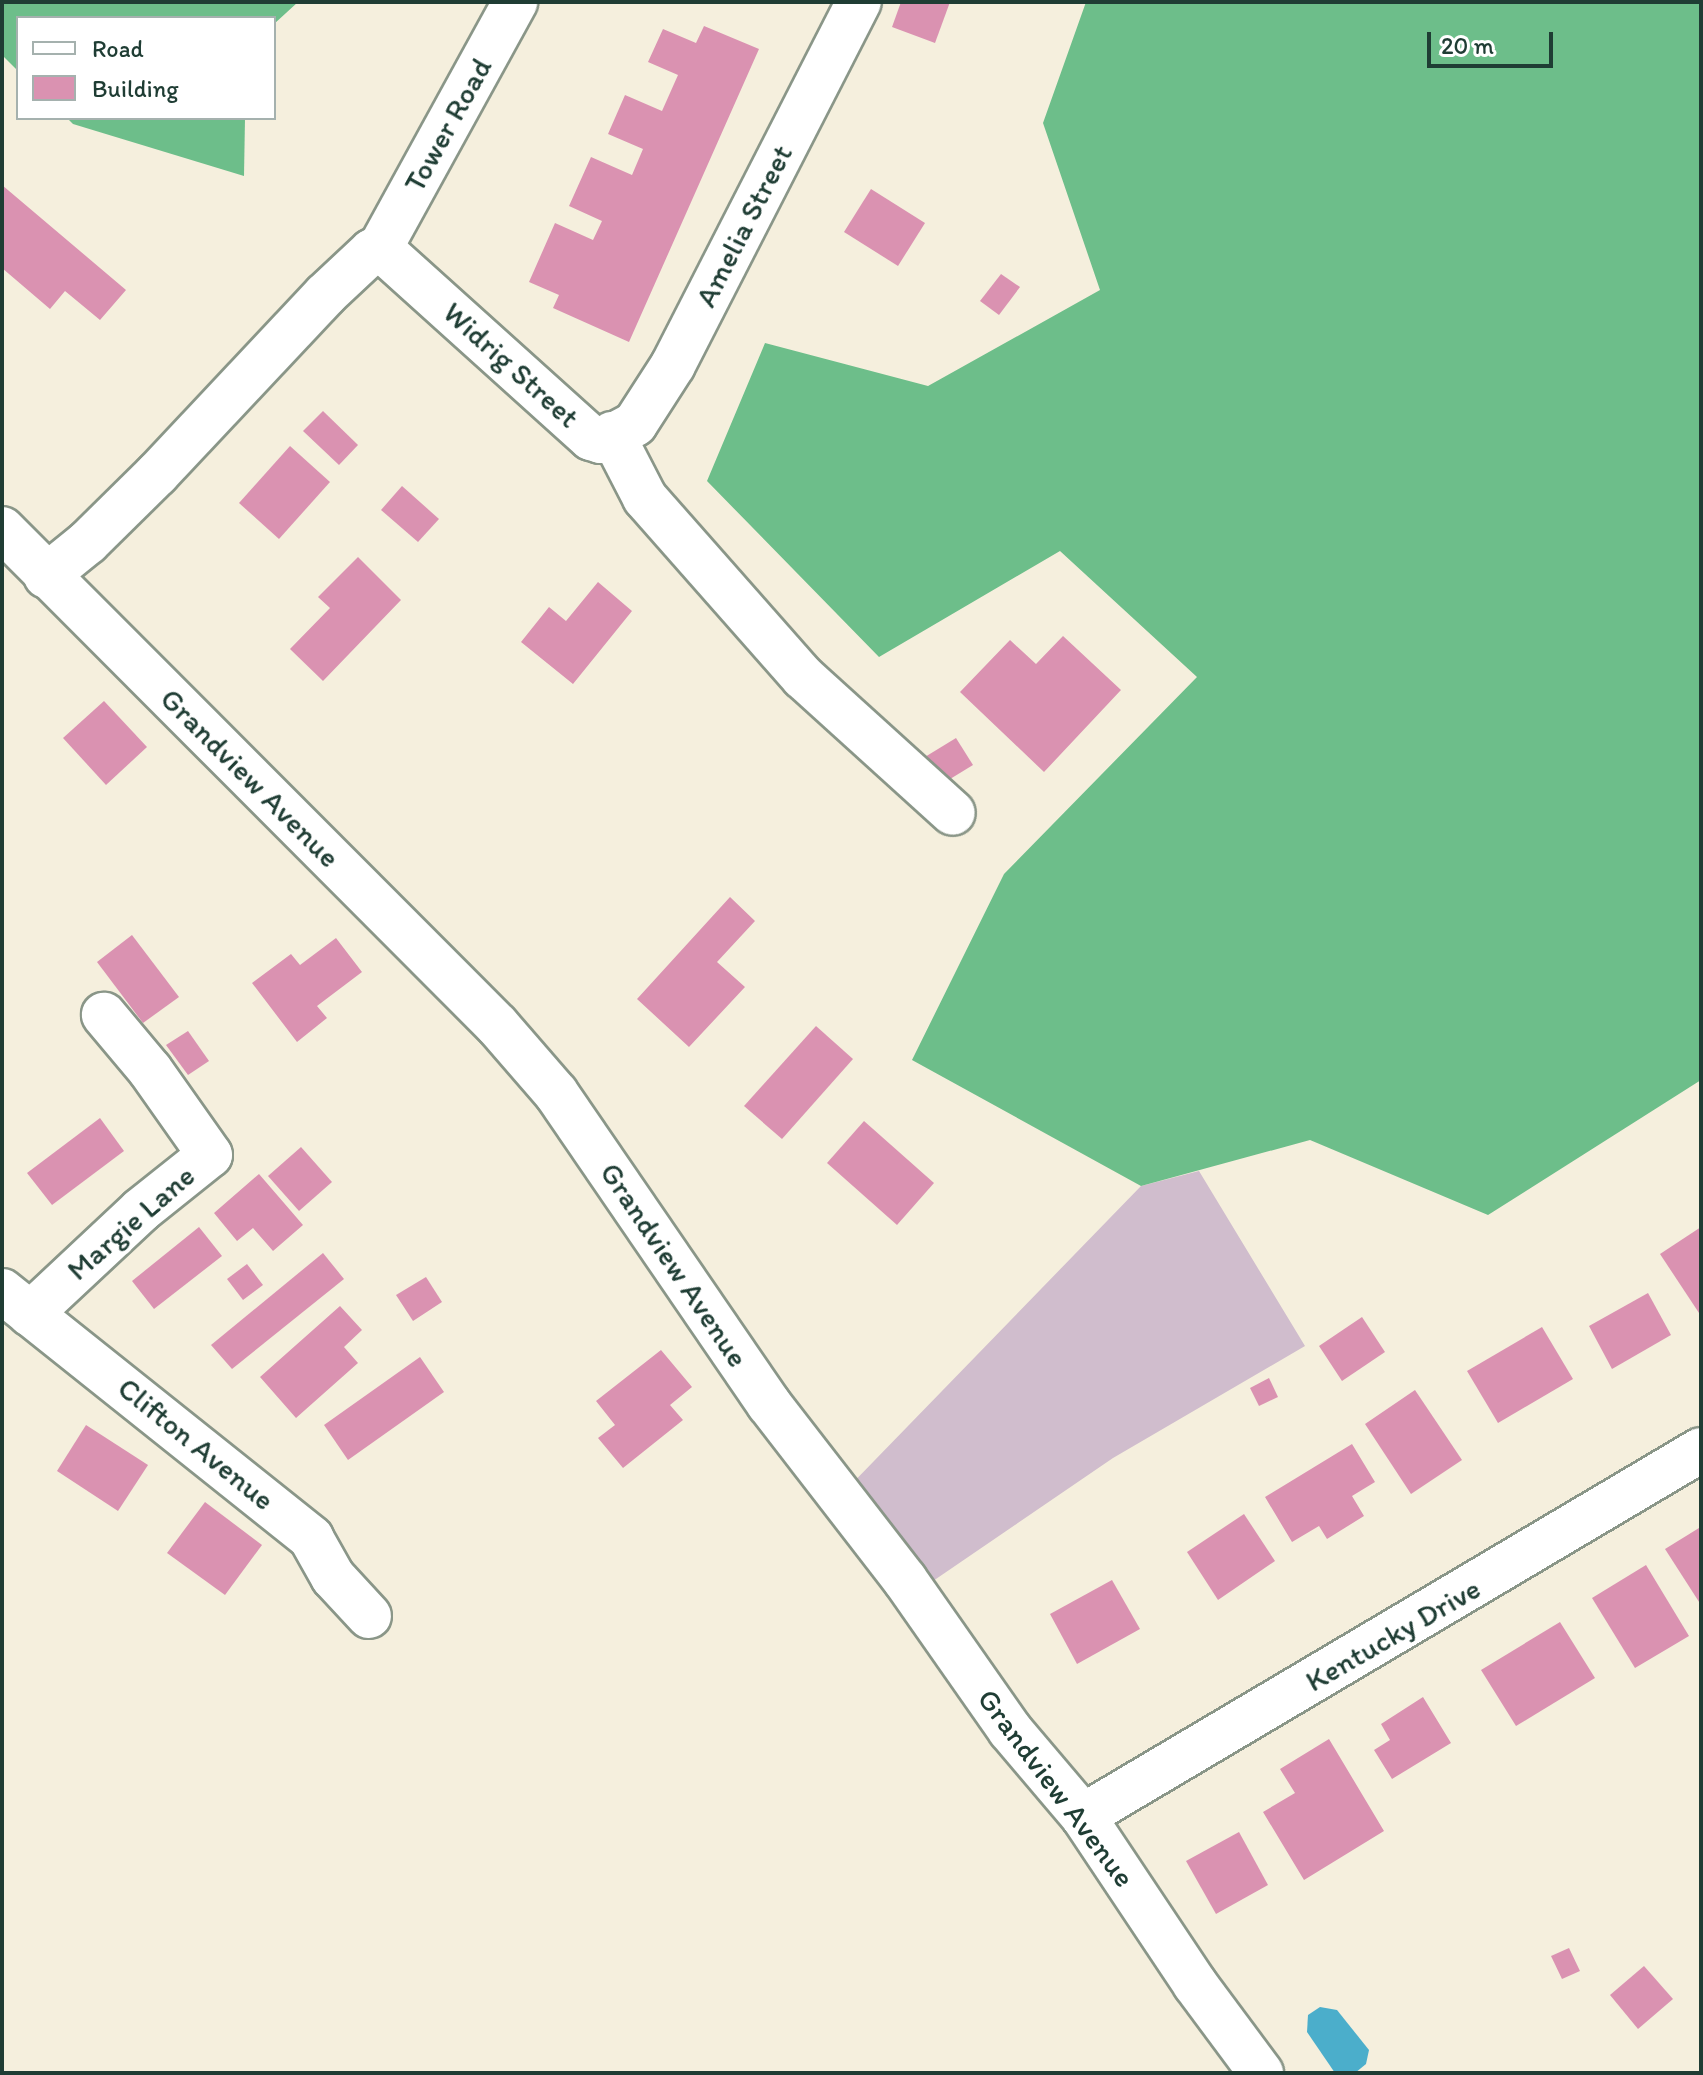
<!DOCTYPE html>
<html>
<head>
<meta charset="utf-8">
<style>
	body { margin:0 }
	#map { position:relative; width:1703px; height:2075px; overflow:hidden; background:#f5efdd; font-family:Itim,sans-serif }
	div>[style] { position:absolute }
	.industrial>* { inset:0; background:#d0bdcd }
	.forest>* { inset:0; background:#6dbe8a }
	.water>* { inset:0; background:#4baecb }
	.building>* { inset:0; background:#da92b1 }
	.roads { filter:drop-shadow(2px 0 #8a9688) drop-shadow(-2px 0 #8a9688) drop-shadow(0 2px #8a9688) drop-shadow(0 -2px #8a9688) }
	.minor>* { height:44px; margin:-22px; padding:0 22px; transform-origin:22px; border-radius:22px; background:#fff }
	span { translate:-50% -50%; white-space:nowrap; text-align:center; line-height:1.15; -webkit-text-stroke:7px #fff; paint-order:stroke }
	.street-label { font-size:30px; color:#1f3d34 }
	.frame { position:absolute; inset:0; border:4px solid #1f3d34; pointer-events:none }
	.legend { position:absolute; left:16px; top:16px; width:260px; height:104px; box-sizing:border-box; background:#fff; border:2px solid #a5b1ae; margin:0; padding:10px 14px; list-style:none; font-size:24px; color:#1f3d34 }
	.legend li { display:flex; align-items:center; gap:16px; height:40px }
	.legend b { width:40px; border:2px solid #a5b1ae }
	.scale { position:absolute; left:1427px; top:32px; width:126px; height:36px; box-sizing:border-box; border:4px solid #1f3d34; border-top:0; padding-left:10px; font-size:24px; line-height:28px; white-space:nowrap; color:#1f3d34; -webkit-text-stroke:6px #fff; paint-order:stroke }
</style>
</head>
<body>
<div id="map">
	<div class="industrial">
		<div style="clip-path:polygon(1199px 1171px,1305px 1346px,1113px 1458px,914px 1594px,840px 1496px,1141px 1186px)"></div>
	</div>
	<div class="forest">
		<div style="clip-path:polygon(2px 2px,298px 2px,274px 24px,274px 18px,18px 18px,18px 71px,2px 55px)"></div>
		<div style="clip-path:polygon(1086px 2px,1701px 2px,1701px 1080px,1488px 1215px,1310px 1140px,1141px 1186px,912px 1060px,1004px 874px,1197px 677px,1060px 551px,879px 657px,707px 481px,765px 343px,928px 386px,1100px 290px,1043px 123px)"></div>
		<div style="clip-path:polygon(67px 118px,245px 118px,244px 176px,73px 124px)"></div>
	</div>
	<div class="water">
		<div style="clip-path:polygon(1320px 2007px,1337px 2010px,1369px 2050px,1366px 2064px,1355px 2073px,1335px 2073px,1307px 2032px,1308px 2015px)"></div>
	</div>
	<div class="building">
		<div style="clip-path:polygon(901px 2px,950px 2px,935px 43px,892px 27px)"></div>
		<div style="clip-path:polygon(704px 26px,759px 49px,629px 342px,553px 308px,559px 295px,529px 282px,555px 223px,593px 240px,602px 221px,569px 206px,591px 157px,632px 175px,643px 149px,608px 134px,625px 95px,662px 111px,678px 75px,648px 62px,663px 29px,696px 43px)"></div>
		<div style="clip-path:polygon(2px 185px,126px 290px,100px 320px,65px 291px,50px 309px,2px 268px)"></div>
		<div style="clip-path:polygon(871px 189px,925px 223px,898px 266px,844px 232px)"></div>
		<div style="clip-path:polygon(1001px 274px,1020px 287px,999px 315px,980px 301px)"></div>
		<div style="clip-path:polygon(323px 411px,358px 445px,339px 465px,303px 431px)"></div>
		<div style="clip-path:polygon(290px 446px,330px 482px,279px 539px,239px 503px)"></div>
		<div style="clip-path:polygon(402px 486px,439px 519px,418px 542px,381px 510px)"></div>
		<div style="clip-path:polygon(358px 557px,401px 600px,323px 681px,290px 649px,330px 608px,318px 597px)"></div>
		<div style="clip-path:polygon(598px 582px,632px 611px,573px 684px,521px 642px,549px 607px,566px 621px)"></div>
		<div style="clip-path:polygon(1063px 636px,1121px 690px,1044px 772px,960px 692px,1010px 640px,1036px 664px)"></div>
		<div style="clip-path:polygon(104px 701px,147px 747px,106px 785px,63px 738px)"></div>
		<div style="clip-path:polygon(956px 738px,973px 765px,937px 787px,920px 760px)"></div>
		<div style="clip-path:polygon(730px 897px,755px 921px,717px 962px,745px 987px,689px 1047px,637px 999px)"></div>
		<div style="clip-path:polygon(132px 935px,179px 997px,143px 1023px,97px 962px)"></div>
		<div style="clip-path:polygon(336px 938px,362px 972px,317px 1006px,327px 1018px,297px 1042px,252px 983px,291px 954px,300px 965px)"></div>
		<div style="clip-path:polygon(816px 1026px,853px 1059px,782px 1139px,744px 1106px)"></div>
		<div style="clip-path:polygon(188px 1031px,209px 1061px,188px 1075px,166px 1045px)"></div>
		<div style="clip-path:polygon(100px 1118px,124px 1151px,52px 1205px,27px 1173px)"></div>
		<div style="clip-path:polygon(864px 1121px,934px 1183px,897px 1225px,827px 1163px)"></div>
		<div style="clip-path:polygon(301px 1147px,332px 1182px,299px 1211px,268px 1176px)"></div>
		<div style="clip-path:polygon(259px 1174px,303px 1225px,273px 1251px,253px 1228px,237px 1241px,214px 1213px)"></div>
		<div style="clip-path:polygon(199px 1227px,222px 1256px,154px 1309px,132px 1281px)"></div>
		<div style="clip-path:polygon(1701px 1227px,1701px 1316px,1660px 1254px)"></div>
		<div style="clip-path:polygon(323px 1253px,344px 1279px,232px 1369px,211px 1345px)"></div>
		<div style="clip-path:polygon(247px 1264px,263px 1285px,243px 1300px,227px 1279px)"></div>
		<div style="clip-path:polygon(426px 1277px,442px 1302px,413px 1321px,396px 1295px)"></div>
		<div style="clip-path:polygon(1648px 1293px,1671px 1335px,1612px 1369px,1589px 1326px)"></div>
		<div style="clip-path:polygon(340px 1306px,362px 1330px,344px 1347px,358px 1363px,296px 1418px,260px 1377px)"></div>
		<div style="clip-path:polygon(1362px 1317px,1385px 1352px,1342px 1381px,1319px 1346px)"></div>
		<div style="clip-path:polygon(1542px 1327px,1573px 1379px,1498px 1423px,1467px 1371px)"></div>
		<div style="clip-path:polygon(661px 1350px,692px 1387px,670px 1405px,683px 1420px,623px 1468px,598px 1438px,615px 1425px,596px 1401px)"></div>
		<div style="clip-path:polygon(420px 1357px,444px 1392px,348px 1460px,324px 1425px)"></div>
		<div style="clip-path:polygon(1269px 1378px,1278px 1397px,1259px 1406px,1250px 1388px)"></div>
		<div style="clip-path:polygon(1415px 1390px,1462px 1460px,1411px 1494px,1365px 1424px)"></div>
		<div style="clip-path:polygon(86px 1425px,148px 1465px,118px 1511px,57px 1471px)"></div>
		<div style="clip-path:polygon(1352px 1444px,1375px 1482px,1352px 1496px,1364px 1516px,1327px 1539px,1319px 1526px,1292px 1542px,1265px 1497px)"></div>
		<div style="clip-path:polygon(205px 1502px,262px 1545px,225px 1595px,167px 1553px)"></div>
		<div style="clip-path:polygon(1244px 1514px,1275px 1561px,1218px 1600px,1187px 1552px)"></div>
		<div style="clip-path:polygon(1699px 1528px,1701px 1531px,1701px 1605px,1665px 1549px)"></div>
		<div style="clip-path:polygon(1646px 1565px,1689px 1636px,1635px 1668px,1592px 1598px)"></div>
		<div style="clip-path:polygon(1112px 1580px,1140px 1629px,1077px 1664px,1050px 1614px)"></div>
		<div style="clip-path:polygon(1560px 1622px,1595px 1678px,1516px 1726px,1481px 1670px)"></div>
		<div style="clip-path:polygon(1423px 1697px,1451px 1743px,1392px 1779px,1374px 1750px,1390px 1740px,1381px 1724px)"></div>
		<div style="clip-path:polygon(1329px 1739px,1384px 1831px,1304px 1880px,1263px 1812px,1295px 1793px,1280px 1769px)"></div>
		<div style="clip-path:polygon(1239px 1832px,1268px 1885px,1216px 1914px,1186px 1861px)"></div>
		<div style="clip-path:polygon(1569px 1948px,1580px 1971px,1562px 1979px,1551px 1956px)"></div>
		<div style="clip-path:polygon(1644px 1966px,1673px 1999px,1638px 2029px,1610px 1995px)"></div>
	</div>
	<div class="roads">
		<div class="minor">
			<div style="left:380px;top:248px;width:284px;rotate:42deg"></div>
			<div style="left:591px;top:438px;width:10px;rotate:17deg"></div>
			<div style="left:601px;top:441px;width:21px;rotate:-25deg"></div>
			<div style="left:620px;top:432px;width:17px;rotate:-28deg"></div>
			<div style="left:635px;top:424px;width:70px;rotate:-57.2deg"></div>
			<div style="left:673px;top:365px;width:408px;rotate:-62.9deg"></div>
			<div style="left:380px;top:248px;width:281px;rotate:-61.2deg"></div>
			<div style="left:612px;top:434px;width:72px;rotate:62.7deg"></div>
			<div style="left:645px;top:498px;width:239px;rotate:48.6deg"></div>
			<div style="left:803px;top:677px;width:202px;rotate:42.2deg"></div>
			<div style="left:2px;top:529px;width:701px;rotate:45.06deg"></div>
			<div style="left:497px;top:1025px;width:90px;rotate:49.1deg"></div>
			<div style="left:556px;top:1093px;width:377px;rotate:55.6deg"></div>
			<div style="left:769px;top:1404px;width:222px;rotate:52.3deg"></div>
			<div style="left:905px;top:1580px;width:183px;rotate:55deg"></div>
			<div style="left:1010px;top:1730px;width:113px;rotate:49.7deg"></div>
			<div style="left:1083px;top:1816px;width:202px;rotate:56.3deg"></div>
			<div style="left:1195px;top:1984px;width:111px;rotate:53.4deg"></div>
			<div style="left:46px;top:576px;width:54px;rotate:-39deg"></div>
			<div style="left:88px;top:542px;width:97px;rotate:-44.6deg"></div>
			<div style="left:157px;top:474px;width:245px;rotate:-46.8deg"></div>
			<div style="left:325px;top:295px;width:64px;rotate:-43.1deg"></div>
			<div style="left:372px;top:251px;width:9px;rotate:-21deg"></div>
			<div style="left:2px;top:1291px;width:396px;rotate:38.6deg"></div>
			<div style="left:311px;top:1538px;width:45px;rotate:60.6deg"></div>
			<div style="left:333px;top:1577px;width:53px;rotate:47.3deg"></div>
			<div style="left:30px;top:1314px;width:152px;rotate:-43.1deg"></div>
			<div style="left:141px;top:1210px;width:88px;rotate:-38.6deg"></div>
			<div style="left:210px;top:1155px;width:104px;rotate:-125.2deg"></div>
			<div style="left:150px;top:1070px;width:72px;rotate:-129.9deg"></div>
			<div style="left:1083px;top:1816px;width:718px;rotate:-30.64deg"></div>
		</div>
	</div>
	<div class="street-label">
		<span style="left:448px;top:125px;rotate:-61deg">Tower Road</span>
		<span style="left:744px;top:226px;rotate:-63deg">Amelia Street</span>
		<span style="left:511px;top:365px;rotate:42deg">Widrig Street</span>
		<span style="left:250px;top:778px;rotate:45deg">Grandview Avenue</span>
		<span style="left:131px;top:1223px;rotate:-41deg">Margie Lane</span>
		<span style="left:674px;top:1265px;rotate:56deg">Grandview Avenue</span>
		<span style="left:196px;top:1444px;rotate:39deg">Clifton Avenue</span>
		<span style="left:1393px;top:1635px;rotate:-30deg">Kentucky Drive</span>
		<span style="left:1056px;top:1788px;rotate:53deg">Grandview Avenue</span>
	</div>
	<div class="frame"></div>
	<ul class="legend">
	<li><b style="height:10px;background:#fff"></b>Road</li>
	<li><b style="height:22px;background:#da92b1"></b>Building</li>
	</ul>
	<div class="scale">20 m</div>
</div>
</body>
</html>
